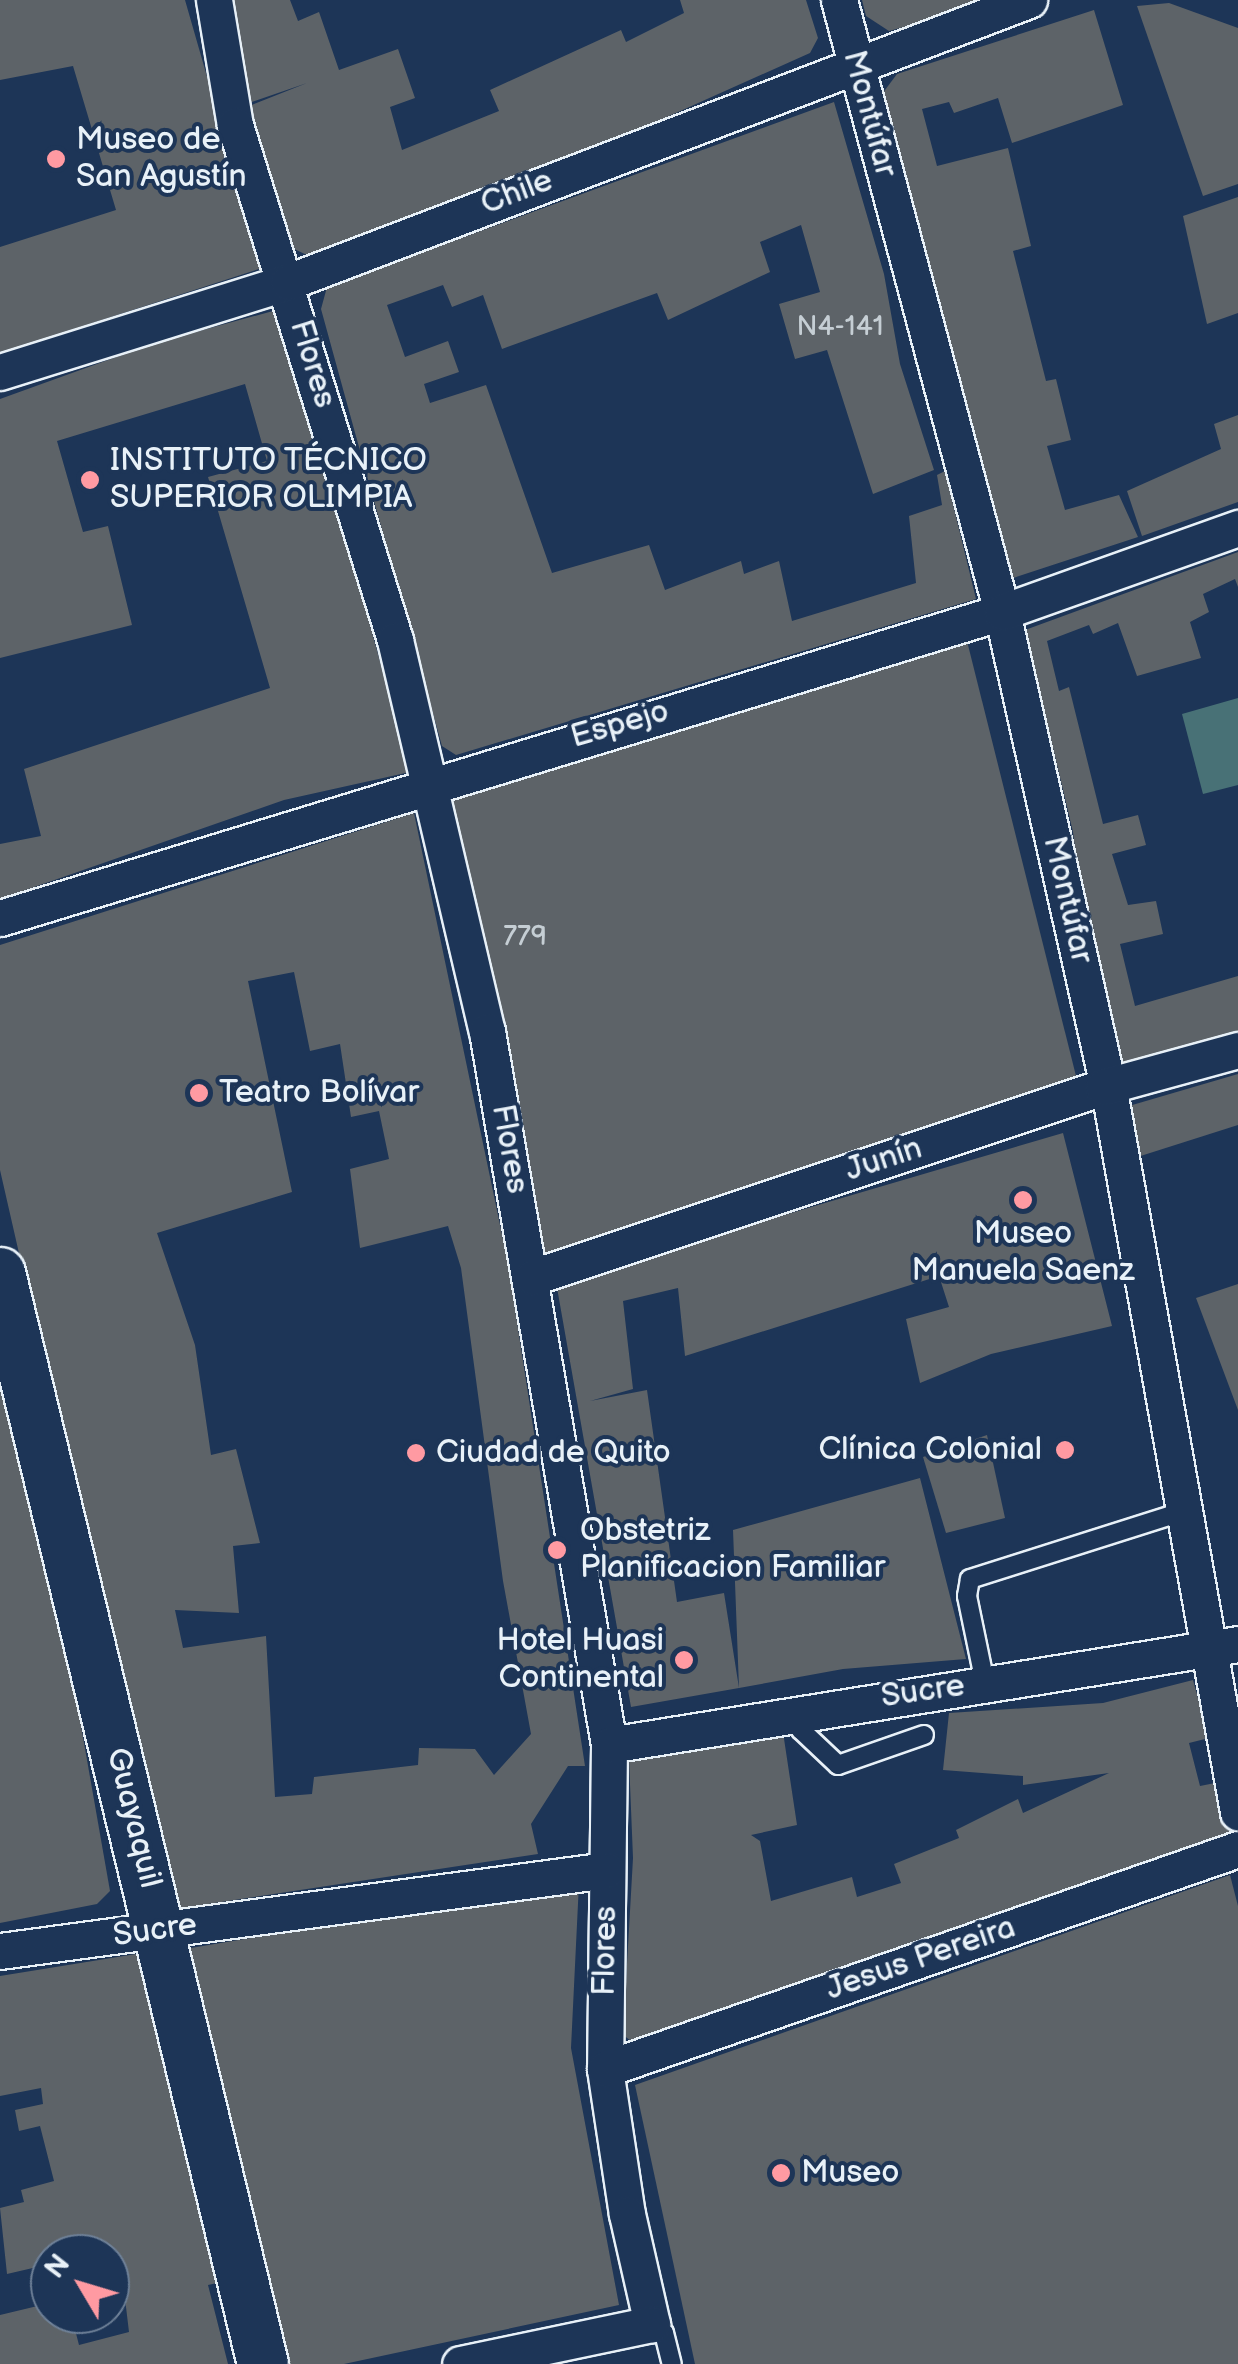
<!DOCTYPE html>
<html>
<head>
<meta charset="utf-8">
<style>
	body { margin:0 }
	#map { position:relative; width:1238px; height:2364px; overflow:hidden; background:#1d3557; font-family:"Balsamiq Sans",sans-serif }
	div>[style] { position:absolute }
	.green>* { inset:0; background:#487176 }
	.building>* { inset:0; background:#5d6368 }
	.roads { filter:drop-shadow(2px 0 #e8f1f8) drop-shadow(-2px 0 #e8f1f8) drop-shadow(0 2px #e8f1f8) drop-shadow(0 -2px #e8f1f8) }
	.lane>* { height:18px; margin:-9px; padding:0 9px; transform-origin:9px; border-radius:9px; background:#1d3557 }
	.street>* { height:35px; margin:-17.5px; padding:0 17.5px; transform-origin:17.5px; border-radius:17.5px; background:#1d3557 }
	.secondary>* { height:50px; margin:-25px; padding:0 25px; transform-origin:25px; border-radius:25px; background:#1d3557 }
	.dots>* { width:28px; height:28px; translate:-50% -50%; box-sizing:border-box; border:5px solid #1d3557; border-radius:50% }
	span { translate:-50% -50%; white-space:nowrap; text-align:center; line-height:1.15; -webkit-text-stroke:8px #1d3557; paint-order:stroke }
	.number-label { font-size:28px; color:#c5ced4 }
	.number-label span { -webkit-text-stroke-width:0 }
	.street-label { font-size:32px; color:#e8f1f8 }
	.poi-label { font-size:32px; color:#e8f1f8 }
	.left { translate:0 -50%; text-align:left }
	.right { translate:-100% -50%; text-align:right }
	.north { position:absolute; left:30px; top:2234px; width:100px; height:100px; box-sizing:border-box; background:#1d3557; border:2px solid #6e8097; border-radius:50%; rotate:308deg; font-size:28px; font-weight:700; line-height:40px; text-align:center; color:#e8f1f8 }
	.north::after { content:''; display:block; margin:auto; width:35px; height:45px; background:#ff9aa2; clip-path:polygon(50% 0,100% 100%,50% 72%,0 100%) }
</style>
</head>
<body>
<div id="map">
	<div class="green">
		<div style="clip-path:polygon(1238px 698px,1238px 785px,1203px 794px,1182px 714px)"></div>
	</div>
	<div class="building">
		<div style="clip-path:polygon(0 0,185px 0,262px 268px,0 353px,0 247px,116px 210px,73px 66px,0 80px)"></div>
		<div style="clip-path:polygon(225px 0,290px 0,298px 21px,319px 12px,339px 70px,398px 49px,415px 98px,390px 107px,402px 150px,499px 111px,490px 90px,621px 30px,626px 42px,684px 13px,680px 0,806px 0,818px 38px,810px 53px,658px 121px,309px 256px,292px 248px,244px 108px,307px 83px,246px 104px)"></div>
		<div style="clip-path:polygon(862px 0,977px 0,979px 7px,889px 31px,866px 16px)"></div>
		<div style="clip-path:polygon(1169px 3px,1238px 28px,1238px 184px,1203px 196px,1137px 6px)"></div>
		<div style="clip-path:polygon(1094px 10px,1123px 105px,1012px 143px,998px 98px,954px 113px,949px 102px,922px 109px,937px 166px,1008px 148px,1031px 246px,1013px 251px,1046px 381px,1056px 379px,1071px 440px,1047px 446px,1065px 510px,1119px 495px,1138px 537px,1010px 579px,882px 94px,897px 74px)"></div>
		<div style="clip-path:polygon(834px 102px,884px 274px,900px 364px,934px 470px,873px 494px,827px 350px,795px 359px,779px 304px,820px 292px,801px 225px,760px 242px,770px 272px,668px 320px,657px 293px,502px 349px,483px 295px,452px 307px,443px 285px,387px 305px,405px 357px,448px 341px,459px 372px,424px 384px,430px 403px,486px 385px,552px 573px,649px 545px,665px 590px,741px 561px,744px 574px,779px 561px,792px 621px,916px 583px,909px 516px,942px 505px,937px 475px,945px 471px,976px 599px,456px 755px,442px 746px,354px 429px,321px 309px,327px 287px)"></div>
		<div style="clip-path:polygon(1238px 197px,1238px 313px,1207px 324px,1183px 216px)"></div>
		<div style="clip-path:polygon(284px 308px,410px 772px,284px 800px,0 899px,0 844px,41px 836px,24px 769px,270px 688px,208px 477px,267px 461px,245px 384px,57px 441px,83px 532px,108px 526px,132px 625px,0 658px,0 399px,155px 343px)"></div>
		<div style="clip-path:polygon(1238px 415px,1238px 502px,1142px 536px,1127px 491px,1221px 449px,1214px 424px)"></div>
		<div style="clip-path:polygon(1238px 552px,1238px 587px,1235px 579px,1203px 594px,1209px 612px,1190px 622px,1201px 658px,1137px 676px,1118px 623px,1093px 634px,1089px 625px,1047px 641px,1059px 691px,1069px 687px,1103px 824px,1138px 815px,1146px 845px,1112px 854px,1128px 905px,1156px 901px,1163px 934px,1120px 944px,1135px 1006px,1238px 976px,1238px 1033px,1118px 1070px,1087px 953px,1073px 832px,1025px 630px)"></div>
		<div style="clip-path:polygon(966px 637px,1077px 1080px,543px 1262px,442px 795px)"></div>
		<div style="clip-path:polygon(evenodd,414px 813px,508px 1263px,585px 1766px,568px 1766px,531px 1824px,538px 1854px,169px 1910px,0 1170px,0 945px,414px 813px,294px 972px,310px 1051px,340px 1044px,351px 1117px,379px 1111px,389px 1159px,350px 1169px,360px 1248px,448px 1226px,461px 1268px,503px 1581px,531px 1734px,494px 1775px,475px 1749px,419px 1748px,418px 1765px,314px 1777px,312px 1794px,275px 1797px,266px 1636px,183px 1648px,175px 1610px,239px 1613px,233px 1546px,260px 1543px,236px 1449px,211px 1455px,195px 1345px,157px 1233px,292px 1192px,248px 981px,294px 972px)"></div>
		<div style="clip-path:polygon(1238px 1074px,1238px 1125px,1128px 1160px,1122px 1108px)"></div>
		<div style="clip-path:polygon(1063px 1133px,1112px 1326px,991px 1354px,920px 1383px,906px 1319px,949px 1307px,939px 1276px,685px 1356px,678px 1288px,623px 1301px,633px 1389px,590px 1401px,647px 1390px,677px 1602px,724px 1593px,739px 1688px,733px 1530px,920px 1478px,966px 1659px,843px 1669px,739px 1688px,631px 1707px,556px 1282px)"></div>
		<div style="clip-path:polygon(1238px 1284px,1238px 1410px,1196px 1298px)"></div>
		<div style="clip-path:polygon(0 1382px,70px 1663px,110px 1891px,97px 1904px,0 1923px)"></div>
		<div style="clip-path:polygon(987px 1435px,1005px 1518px,946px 1533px,923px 1457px)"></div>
		<div style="clip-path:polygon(1193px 1680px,1209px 1738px,1189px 1743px,1200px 1786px,1220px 1782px,1230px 1837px,990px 1916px,787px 1996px,634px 2043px,623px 2035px,633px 1858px,629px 1760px,783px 1732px,797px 1825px,751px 1835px,760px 1841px,771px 1901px,852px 1877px,857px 1897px,901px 1883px,894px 1864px,959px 1838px,956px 1830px,1018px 1799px,1023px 1813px,1109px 1773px,1023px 1785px,1023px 1776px,943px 1770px,949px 1713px,1103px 1703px)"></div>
		<div style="clip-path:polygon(1230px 1875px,1238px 1906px,1238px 2364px,695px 2364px,635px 2085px)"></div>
		<div style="clip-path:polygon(579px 1883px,571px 2048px,619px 2305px,344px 2364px,284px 2364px,185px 1949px)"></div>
		<div style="clip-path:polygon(136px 1954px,152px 1964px,217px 2283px,208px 2285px,228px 2364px,0 2364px,0 2315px,50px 2303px,50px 2314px,71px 2314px,79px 2345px,129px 2332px,123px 2282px,110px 2285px,110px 2254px,50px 2254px,50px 2264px,7px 2274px,0 2208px,24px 2202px,21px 2190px,54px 2181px,40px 2126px,19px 2131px,15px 2110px,43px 2104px,41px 2088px,0 2096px,0 1976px)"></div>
	</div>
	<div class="roads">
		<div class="lane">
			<div style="left:985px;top:1683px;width:89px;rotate:-101.7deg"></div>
			<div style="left:967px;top:1596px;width:17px;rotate:-80deg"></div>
			<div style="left:970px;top:1579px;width:221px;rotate:-17.6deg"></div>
			<div style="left:795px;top:1712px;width:19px;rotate:72deg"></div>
			<div style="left:801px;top:1730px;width:51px;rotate:43.4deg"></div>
			<div style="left:838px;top:1765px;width:91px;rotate:-19.2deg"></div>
			<div style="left:652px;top:2324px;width:15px;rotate:37deg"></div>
			<div style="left:664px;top:2333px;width:32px;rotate:76deg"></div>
		</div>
		<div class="street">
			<div style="left:214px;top:0;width:127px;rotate:80.5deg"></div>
			<div style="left:235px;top:125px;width:539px;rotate:72.74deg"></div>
			<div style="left:395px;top:640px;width:402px;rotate:76.8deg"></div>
			<div style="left:487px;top:1031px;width:724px;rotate:80.3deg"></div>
			<div style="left:609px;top:1745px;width:324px;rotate:90.7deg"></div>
			<div style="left:605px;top:2069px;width:147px;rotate:81.4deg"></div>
			<div style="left:627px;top:2214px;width:113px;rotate:77.2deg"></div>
			<div style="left:652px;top:2324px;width:196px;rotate:168.2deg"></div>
			<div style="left:839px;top:0;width:633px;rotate:75.09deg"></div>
			<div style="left:1002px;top:612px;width:485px;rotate:77.4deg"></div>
			<div style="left:1108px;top:1085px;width:739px;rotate:79.86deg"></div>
			<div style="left:0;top:372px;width:302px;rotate:-17.4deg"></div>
			<div style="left:288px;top:282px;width:793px;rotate:-20.84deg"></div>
			<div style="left:0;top:918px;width:1048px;rotate:-16.98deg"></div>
			<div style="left:1002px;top:612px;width:251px;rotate:-19.6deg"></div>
			<div style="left:533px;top:1277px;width:601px;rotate:-18.43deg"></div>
			<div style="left:1103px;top:1087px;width:140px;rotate:-15.3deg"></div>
			<div style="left:609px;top:1745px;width:637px;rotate:-9.12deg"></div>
			<div style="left:0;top:1951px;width:612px;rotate:-7.6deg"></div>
			<div style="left:605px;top:2069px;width:670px;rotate:-19.16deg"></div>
		</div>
		<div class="secondary">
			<div style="left:0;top:1273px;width:1122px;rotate:76.45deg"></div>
		</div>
	</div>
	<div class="dots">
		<div style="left:56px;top:159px;background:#ff9aa2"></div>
		<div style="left:90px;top:480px;background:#ff9aa2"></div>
		<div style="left:199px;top:1093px;background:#ff9aa2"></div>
		<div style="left:1023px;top:1200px;background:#ff9aa2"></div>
		<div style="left:1065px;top:1450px;background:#ff9aa2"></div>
		<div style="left:416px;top:1453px;background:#ff9aa2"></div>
		<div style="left:557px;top:1550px;background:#ff9aa2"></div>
		<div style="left:684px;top:1660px;background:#ff9aa2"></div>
		<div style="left:781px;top:2173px;background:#ff9aa2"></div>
	</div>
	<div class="number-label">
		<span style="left:840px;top:327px">N4-141</span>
		<span style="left:525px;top:937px">779</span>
	</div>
	<div class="street-label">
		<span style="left:869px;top:114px;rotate:75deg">Montúfar</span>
		<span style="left:517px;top:193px;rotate:-21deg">Chile</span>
		<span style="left:312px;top:364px;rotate:73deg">Flores</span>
		<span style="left:620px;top:725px;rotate:-16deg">Espejo</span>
		<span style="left:1067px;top:900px;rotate:77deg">Montúfar</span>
		<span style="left:509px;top:1149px;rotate:80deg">Flores</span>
		<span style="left:884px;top:1160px;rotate:-18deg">Junín</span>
		<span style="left:923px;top:1692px;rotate:-8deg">Sucre</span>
		<span style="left:133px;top:1818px;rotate:76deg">Guayaquil</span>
		<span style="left:155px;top:1931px;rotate:-8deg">Sucre</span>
		<span style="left:606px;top:1951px;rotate:-89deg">Flores</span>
		<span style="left:921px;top:1959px;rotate:-19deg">Jesus Pereira</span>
	</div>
	<div class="poi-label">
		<span class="left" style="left:76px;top:159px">Museo de<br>San Agustín</span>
		<span class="left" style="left:110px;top:480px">INSTITUTO TÉCNICO<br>SUPERIOR OLIMPIA</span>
		<span class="left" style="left:219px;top:1093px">Teatro Bolívar</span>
		<span style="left:1023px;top:1253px">Museo<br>Manuela Saenz</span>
		<span class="right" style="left:1042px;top:1450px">Clínica Colonial</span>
		<span class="left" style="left:436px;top:1453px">Ciudad de Quito</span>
		<span class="left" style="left:580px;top:1550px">Obstetriz<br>Planificacion Familiar</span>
		<span class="right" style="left:664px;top:1660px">Hotel Huasi<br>Continental</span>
		<span class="left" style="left:801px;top:2173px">Museo</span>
	</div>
	<div class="north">N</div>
</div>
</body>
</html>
